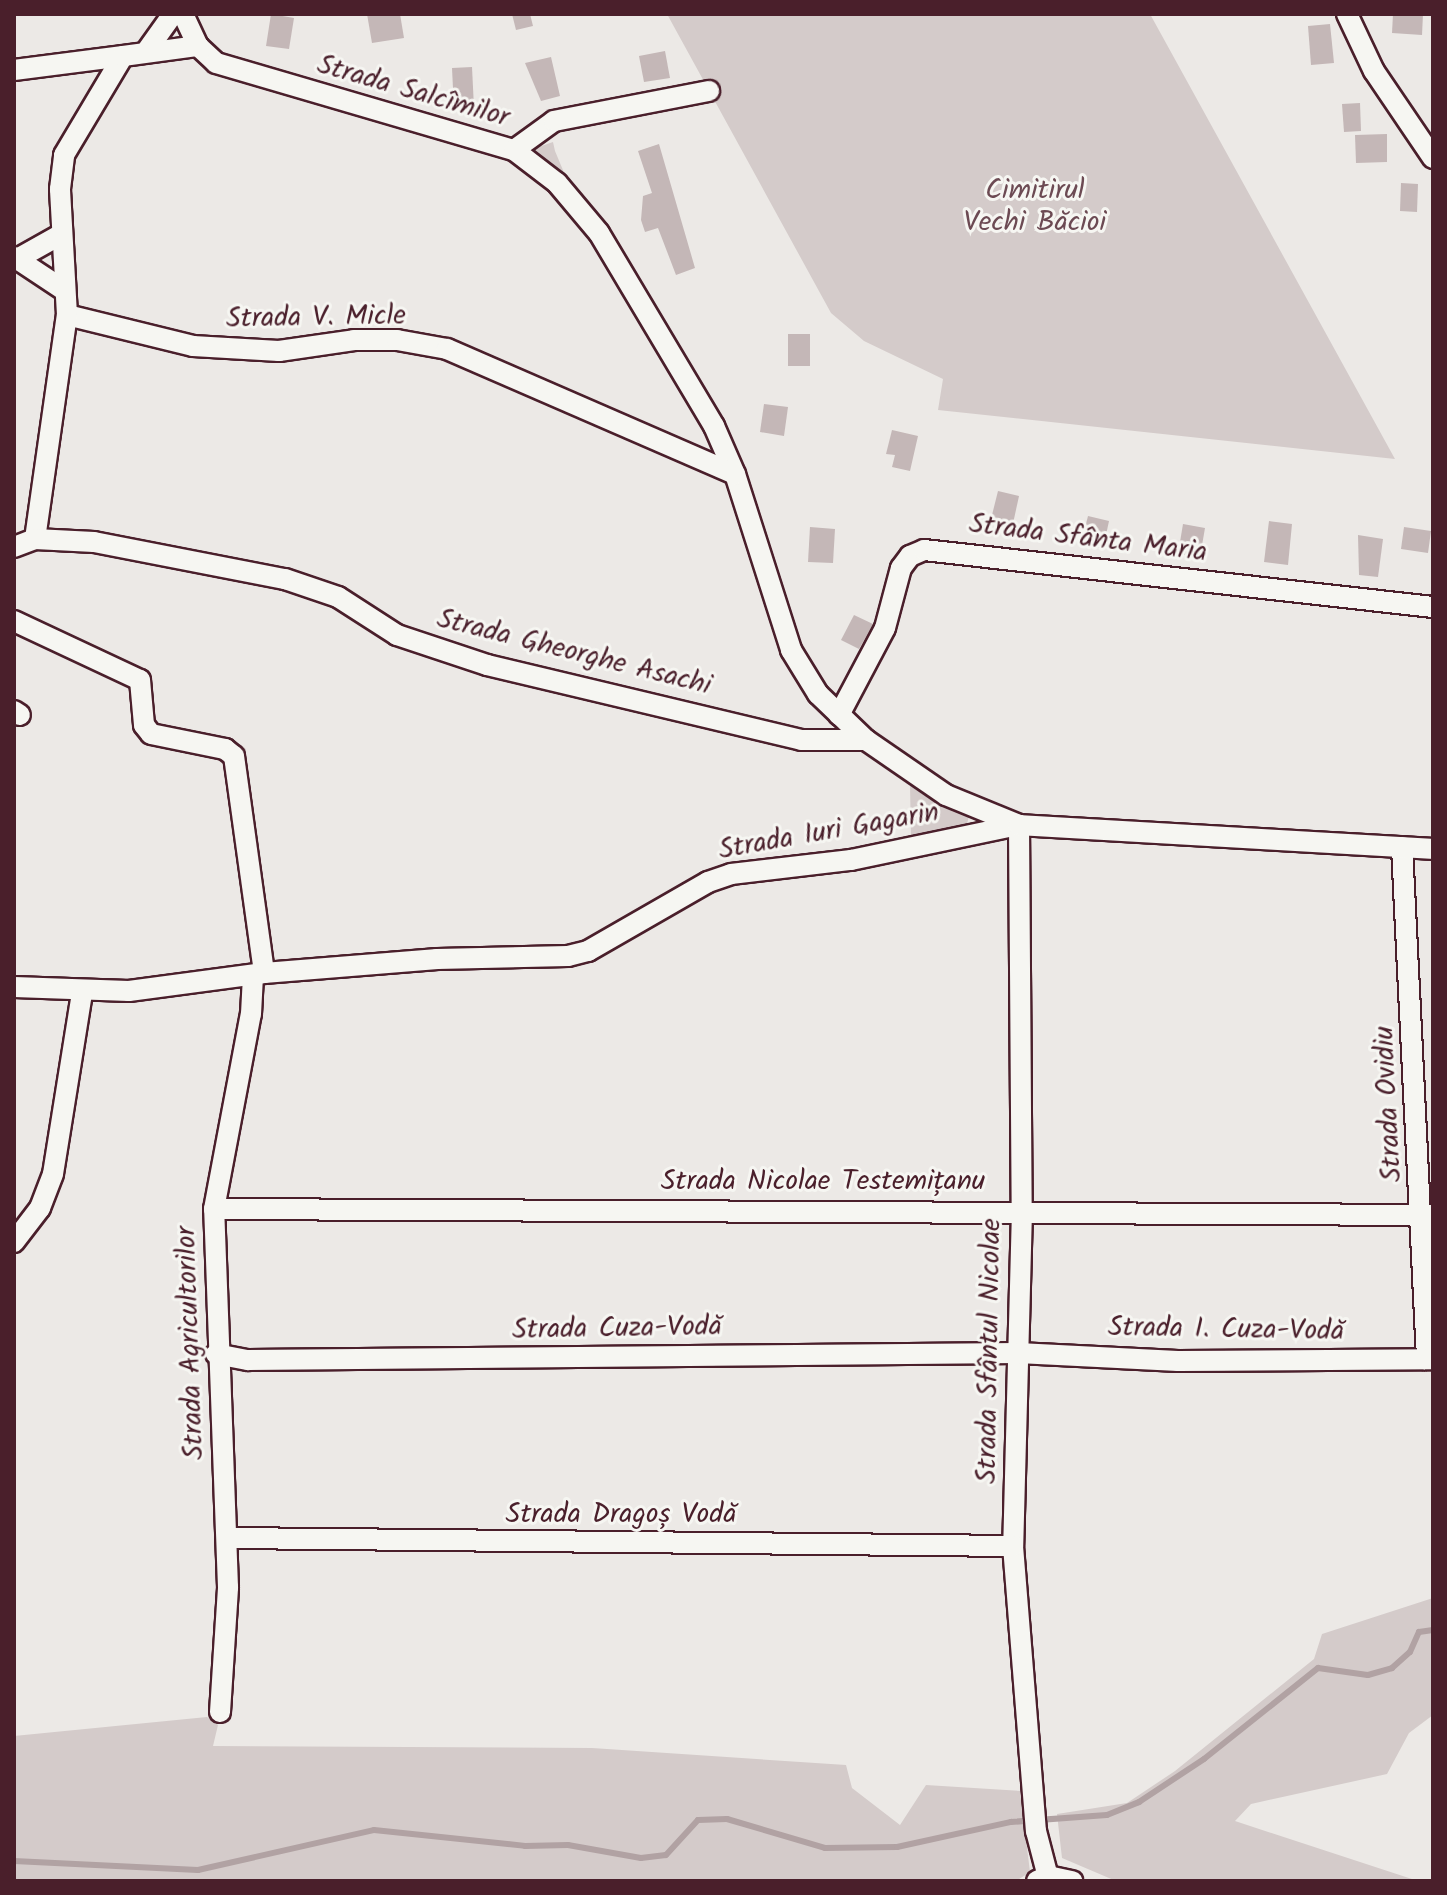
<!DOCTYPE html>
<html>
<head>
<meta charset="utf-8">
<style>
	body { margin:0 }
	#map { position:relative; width:1447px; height:1895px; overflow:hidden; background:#ece9e6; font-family:Kalam,sans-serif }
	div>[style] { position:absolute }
	.green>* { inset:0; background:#d4cbca }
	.stream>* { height:6px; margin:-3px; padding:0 3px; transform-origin:3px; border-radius:3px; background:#b1a2a3 }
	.building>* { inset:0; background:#c4b7b7 }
	.roads { filter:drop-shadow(2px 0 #4a1f2b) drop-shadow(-2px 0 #4a1f2b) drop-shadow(0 2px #4a1f2b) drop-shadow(0 -2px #4a1f2b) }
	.minor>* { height:20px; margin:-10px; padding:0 10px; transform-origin:10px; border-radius:10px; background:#f6f6f2 }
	span { translate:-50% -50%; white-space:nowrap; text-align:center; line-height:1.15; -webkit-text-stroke:6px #f6f6f2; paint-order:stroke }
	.street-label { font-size:28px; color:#4a1f2b }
	.park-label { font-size:28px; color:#6c4a53 }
	.frame { position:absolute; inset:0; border:16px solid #4a1f2b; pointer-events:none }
</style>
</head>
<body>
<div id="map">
	<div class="green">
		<div style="clip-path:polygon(667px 14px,1150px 14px,1395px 459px,938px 410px,943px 379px,864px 341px,831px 313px)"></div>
		<div style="clip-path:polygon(553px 142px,555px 151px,565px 175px,530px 150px)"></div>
		<div style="clip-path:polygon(910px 784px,969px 816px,966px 828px,911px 837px)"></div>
		<div style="clip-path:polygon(1433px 1598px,1433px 1715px,1409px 1733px,1387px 1774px,1251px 1804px,1235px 1821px,1418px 1881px,1116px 1881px,1062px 1858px,1057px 1814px,1127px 1803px,1175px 1771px,1314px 1659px,1322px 1634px)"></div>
		<div style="clip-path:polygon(207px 1717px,218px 1725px,213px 1746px,592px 1748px,846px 1765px,852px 1788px,900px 1825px,926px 1785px,1020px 1791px,1030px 1872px,1016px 1881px,14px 1881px,14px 1736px)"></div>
	</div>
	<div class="stream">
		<div style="left:14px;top:1861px;width:184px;rotate:2.8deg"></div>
		<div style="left:198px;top:1870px;width:180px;rotate:-12.8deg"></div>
		<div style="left:374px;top:1830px;width:152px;rotate:6deg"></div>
		<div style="left:525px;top:1846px;width:43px;rotate:-1.3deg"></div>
		<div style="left:568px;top:1845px;width:74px;rotate:10.1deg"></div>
		<div style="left:641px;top:1858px;width:25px;rotate:-7deg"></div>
		<div style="left:666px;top:1855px;width:47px;rotate:-47.6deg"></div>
		<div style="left:698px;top:1820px;width:29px;rotate:-2deg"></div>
		<div style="left:727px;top:1819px;width:102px;rotate:16.5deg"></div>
		<div style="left:825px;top:1848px;width:72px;rotate:-0.8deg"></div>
		<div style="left:897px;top:1847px;width:117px;rotate:-12.4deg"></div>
		<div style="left:1011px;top:1822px;width:96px;rotate:-4.2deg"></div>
		<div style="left:1107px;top:1815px;width:35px;rotate:-22deg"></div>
		<div style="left:1139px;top:1802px;width:78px;rotate:-33.5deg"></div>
		<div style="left:1204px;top:1759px;width:146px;rotate:-38.6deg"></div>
		<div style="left:1318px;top:1668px;width:50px;rotate:8deg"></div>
		<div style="left:1368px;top:1675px;width:25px;rotate:-16deg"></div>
		<div style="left:1392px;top:1668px;width:24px;rotate:-42deg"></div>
		<div style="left:1410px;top:1652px;width:22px;rotate:-66deg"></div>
		<div style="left:1419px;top:1632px;width:14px;rotate:-8deg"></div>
	</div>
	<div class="building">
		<div style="clip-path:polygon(271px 14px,294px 18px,289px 49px,266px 46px)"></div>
		<div style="clip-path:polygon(367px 14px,400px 14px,404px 38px,372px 43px)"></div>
		<div style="clip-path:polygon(512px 14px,530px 14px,533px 26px,516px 30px)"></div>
		<div style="clip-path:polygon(1393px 14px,1423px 14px,1422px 35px,1392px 33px)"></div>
		<div style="clip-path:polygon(1330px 24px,1334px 63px,1311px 65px,1308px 26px)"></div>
		<div style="clip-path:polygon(665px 51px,670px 78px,644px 82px,639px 56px)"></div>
		<div style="clip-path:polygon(551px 57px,560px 96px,541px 101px,525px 63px)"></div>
		<div style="clip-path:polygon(472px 67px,474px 108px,454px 109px,452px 68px)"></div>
		<div style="clip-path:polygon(1360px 103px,1361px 131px,1344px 132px,1342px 104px)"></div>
		<div style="clip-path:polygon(1387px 134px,1387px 162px,1356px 163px,1355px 135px)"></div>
		<div style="clip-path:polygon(659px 144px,695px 268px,676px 275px,658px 228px,645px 232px,641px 220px,643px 196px,652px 193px,638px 151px)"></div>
		<div style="clip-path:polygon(1401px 183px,1418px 184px,1417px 212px,1400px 211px)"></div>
		<div style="clip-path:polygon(788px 334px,810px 334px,810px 366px,788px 366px)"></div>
		<div style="clip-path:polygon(764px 404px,788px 407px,784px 436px,760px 432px)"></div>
		<div style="clip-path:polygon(892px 430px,918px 436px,910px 471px,892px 467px,895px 455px,886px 454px)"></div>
		<div style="clip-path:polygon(998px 491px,1019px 496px,1012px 528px,990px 523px)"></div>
		<div style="clip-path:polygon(1088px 516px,1109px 521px,1103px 549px,1081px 543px)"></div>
		<div style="clip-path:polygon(1269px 521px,1292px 524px,1288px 565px,1264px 562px)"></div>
		<div style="clip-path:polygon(1183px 524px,1205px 528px,1200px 557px,1178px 554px)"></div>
		<div style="clip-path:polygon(810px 527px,835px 529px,833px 563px,808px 562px)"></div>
		<div style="clip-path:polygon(1404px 527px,1431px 531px,1428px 553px,1401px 549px)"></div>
		<div style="clip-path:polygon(1358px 535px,1383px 539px,1378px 577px,1359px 575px)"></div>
		<div style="clip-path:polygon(854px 615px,873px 624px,859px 649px,841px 640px)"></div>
	</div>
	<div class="roads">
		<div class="minor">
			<div style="left:183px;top:14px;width:35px;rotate:65deg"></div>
			<div style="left:198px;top:46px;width:25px;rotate:43deg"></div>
			<div style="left:216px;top:63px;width:310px;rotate:16.3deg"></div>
			<div style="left:514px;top:150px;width:54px;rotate:37.5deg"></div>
			<div style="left:557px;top:183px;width:65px;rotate:50deg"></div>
			<div style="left:599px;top:233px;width:225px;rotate:59.2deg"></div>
			<div style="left:714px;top:426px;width:52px;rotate:66.4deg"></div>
			<div style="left:735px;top:474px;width:185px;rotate:72.3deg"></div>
			<div style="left:791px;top:650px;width:52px;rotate:58.5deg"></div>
			<div style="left:818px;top:694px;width:66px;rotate:43.8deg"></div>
			<div style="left:866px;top:740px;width:97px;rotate:34.5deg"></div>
			<div style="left:946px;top:795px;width:79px;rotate:22.3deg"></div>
			<div style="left:1019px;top:825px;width:385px;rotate:89.6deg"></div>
			<div style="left:1022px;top:1210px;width:336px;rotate:91.5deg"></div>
			<div style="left:1013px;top:1546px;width:286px;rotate:85.4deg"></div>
			<div style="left:1036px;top:1831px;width:52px;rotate:75.4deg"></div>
			<div style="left:1347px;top:14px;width:63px;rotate:64.7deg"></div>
			<div style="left:1374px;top:71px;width:105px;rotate:55.9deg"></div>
			<div style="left:148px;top:49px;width:43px;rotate:-54.5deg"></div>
			<div style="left:14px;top:70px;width:110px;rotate:-7.3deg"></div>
			<div style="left:514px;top:150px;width:49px;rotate:-35.9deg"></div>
			<div style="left:554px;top:121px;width:158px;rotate:-11deg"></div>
			<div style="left:14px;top:257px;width:60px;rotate:33.4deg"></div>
			<div style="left:19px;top:258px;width:49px;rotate:-29.2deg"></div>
			<div style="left:67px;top:315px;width:130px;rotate:13.8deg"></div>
			<div style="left:193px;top:346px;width:86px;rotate:3.3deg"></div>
			<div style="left:279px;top:351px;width:76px;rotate:-8.3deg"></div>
			<div style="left:354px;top:340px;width:43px"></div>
			<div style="left:397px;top:340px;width:51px;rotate:10.2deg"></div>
			<div style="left:447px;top:349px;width:314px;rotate:23.5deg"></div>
			<div style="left:35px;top:539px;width:226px;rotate:-81.9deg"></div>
			<div style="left:67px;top:315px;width:126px;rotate:-93.2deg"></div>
			<div style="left:60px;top:189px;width:34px;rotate:-83deg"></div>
			<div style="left:64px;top:155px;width:115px;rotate:-59.2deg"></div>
			<div style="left:123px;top:56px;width:76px;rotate:-7.6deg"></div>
			<div style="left:14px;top:547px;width:22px;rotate:-21deg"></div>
			<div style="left:35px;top:539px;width:59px;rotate:2.9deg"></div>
			<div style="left:94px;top:542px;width:195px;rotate:11deg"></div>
			<div style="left:285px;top:579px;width:56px;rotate:18.8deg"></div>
			<div style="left:338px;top:597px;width:70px;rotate:32.8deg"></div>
			<div style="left:397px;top:635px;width:95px;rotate:18.4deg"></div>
			<div style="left:487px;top:665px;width:323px;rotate:13.4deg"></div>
			<div style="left:801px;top:740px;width:65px"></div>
			<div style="left:14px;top:621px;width:139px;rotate:25.1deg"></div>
			<div style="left:140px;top:680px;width:45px;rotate:84.9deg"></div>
			<div style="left:144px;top:725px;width:11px;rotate:52deg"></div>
			<div style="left:151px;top:734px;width:76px;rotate:11.5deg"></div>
			<div style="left:225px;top:749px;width:11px;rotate:38deg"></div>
			<div style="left:234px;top:756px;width:219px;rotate:82.1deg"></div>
			<div style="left:14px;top:711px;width:7px;rotate:34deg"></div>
			<div style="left:839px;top:715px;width:98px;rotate:-62.1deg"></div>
			<div style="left:885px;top:628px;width:62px;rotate:-75.1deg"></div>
			<div style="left:901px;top:568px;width:15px;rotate:-53deg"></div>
			<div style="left:910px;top:556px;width:15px;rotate:-23deg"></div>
			<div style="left:924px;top:550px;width:512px;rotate:6.39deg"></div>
			<div style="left:1402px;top:847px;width:513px;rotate:87.2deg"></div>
			<div style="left:14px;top:987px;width:115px;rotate:2deg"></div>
			<div style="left:129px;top:991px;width:136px;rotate:-7.6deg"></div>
			<div style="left:264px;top:973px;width:174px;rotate:-4.6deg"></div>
			<div style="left:437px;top:959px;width:131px;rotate:-1.3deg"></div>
			<div style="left:568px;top:956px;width:21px;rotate:-14deg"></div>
			<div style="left:588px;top:951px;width:138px;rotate:-29.9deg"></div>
			<div style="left:708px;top:882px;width:24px;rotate:-19deg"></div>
			<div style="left:731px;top:874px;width:121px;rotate:-6.7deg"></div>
			<div style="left:851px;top:860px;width:172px;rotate:-11.8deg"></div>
			<div style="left:1019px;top:825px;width:415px;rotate:3.3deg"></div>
			<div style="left:214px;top:1209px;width:1219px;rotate:0.28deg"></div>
			<div style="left:14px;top:1242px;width:43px;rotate:-52.6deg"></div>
			<div style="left:40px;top:1208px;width:36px;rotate:-69deg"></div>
			<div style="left:53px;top:1174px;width:184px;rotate:-80.9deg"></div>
			<div style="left:216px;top:1354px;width:33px;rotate:11deg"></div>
			<div style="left:248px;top:1360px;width:770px;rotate:-0.52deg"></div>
			<div style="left:1018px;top:1353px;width:160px;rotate:2.9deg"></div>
			<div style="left:1178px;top:1361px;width:255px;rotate:-0.4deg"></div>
			<div style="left:228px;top:1538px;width:785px;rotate:0.58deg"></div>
			<div style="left:220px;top:1712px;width:125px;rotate:-86.3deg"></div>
			<div style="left:228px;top:1587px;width:378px;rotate:-92.1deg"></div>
			<div style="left:214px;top:1209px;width:198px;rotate:-79.3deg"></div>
			<div style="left:251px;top:1014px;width:39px;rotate:-87deg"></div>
			<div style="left:1037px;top:1881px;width:12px;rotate:-24deg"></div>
			<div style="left:1048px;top:1876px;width:25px;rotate:12deg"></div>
		</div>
	</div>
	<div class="street-label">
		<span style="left:413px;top:92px;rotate:16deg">Strada Salcîmilor</span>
		<span style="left:316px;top:318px;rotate:-1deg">Strada V. Micle</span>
		<span style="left:1088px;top:539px;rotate:7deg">Strada Sfânta Maria</span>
		<span style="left:574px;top:653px;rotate:14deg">Strada Gheorghe Asachi</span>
		<span style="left:829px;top:832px;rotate:-10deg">Strada Iuri Gagarin</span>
		<span style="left:1389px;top:1104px;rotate:-93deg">Strada Ovidiu</span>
		<span style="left:823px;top:1182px">Strada Nicolae Testemițanu</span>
		<span style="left:617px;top:1329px;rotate:-1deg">Strada Cuza-Vodă</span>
		<span style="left:1226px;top:1330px;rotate:1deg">Strada I. Cuza-Vodă</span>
		<span style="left:191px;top:1343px;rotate:-92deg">Strada Agricultorilor</span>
		<span style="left:990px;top:1351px;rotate:-89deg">Strada Sfântul Nicolae</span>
		<span style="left:621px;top:1515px">Strada Dragoș Vodă</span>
	</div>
	<div class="park-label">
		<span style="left:1035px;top:207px">Cimitirul<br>Vechi Băcioi</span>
	</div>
	<div class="frame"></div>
</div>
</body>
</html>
